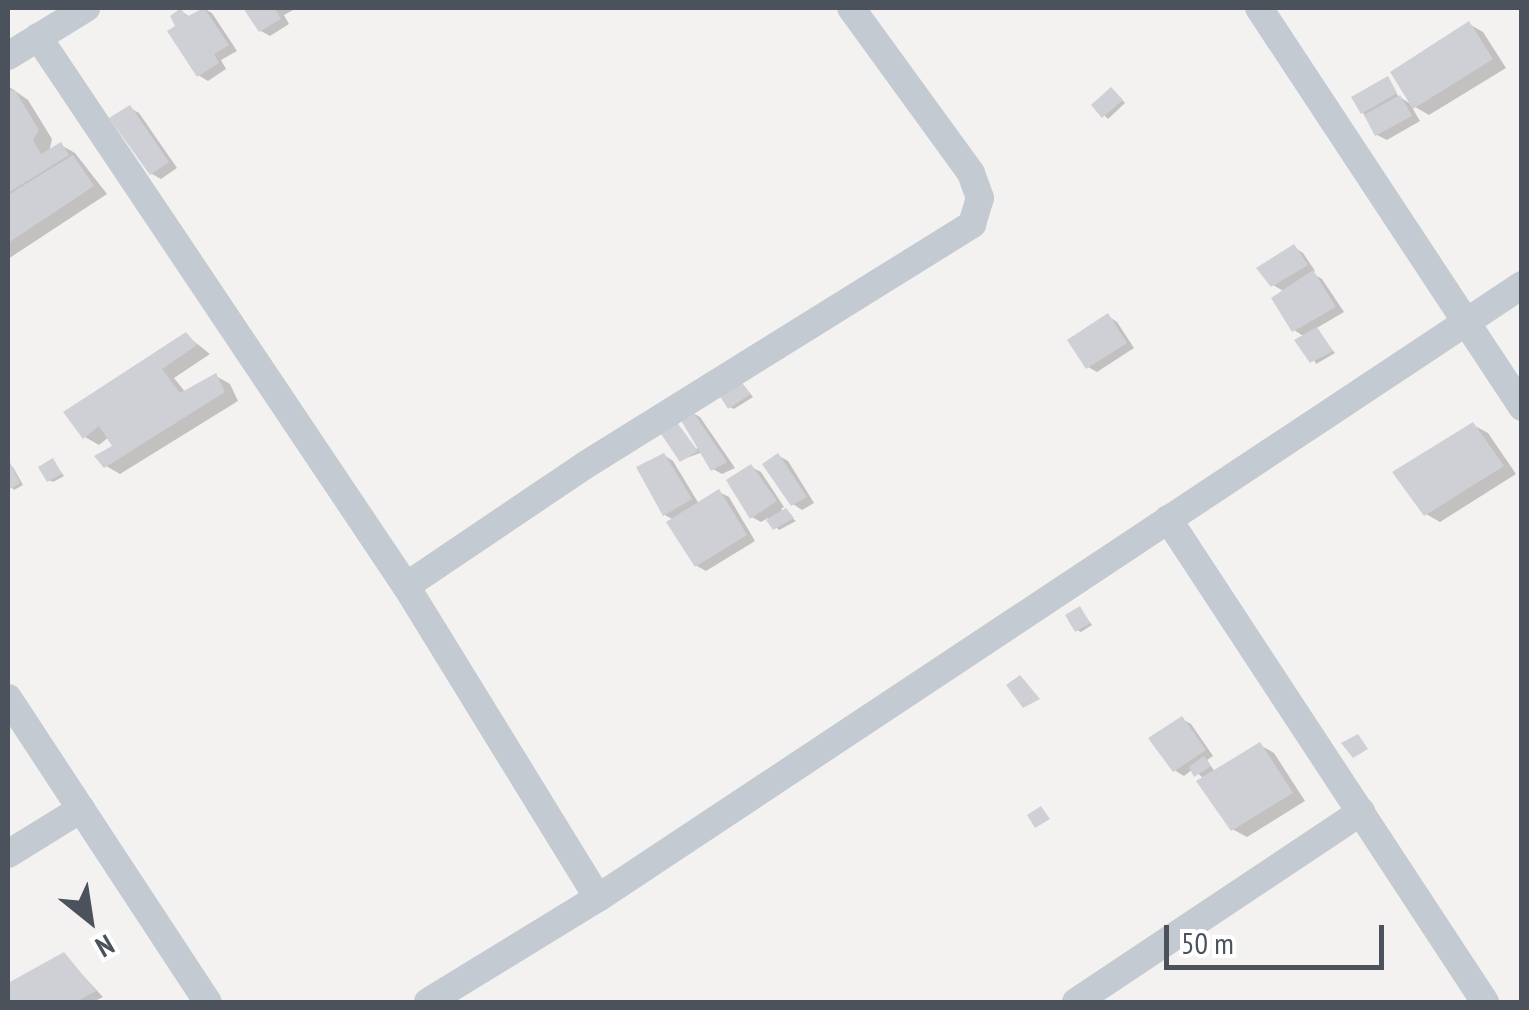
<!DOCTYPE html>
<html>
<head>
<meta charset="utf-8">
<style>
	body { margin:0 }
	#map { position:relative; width:1529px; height:1010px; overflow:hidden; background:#f3f2f1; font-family:"PT Sans Narrow",sans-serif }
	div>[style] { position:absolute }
	.shadow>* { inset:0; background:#0003 }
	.building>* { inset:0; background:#cfd0d5 }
	.street>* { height:28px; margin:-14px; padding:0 14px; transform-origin:14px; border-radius:14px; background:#c4cad1 }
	span { translate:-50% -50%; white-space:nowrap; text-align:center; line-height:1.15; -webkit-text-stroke:8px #fff; paint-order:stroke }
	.frame { position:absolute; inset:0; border:10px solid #4b525c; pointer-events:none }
	.north { position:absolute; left:40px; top:870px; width:100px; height:100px; -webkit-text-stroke:8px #fff; paint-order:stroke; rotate:150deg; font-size:28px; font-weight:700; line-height:40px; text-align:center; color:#4b525c }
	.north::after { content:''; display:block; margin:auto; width:35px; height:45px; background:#4b525c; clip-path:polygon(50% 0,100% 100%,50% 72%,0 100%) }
	.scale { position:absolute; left:1164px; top:925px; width:220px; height:45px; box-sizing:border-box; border:5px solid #4b525c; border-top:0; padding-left:12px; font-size:30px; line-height:35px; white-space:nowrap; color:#4b525c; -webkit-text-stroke:8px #fff; paint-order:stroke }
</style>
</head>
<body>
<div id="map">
	<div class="shadow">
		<div style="clip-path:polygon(203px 8px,212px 13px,237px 51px,221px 60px,226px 69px,208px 81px,198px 75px,179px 27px,181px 11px,190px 17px)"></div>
		<div style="clip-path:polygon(246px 8px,297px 8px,284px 15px,289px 24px,270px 36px,261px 31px)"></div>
		<div style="clip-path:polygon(1469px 24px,1483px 32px,1506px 68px,1429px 115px,1410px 104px,1420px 121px,1387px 140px,1377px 135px,1363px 113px,1388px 78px,1398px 96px,1414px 106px)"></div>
		<div style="clip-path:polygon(8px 86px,28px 100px,52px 139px,49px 152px,61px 145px,75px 153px,107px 194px,8px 259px)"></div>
		<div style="clip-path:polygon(1115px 92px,1125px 103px,1108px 119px,1094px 105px)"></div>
		<div style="clip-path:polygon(130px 108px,139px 113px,177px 168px,161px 179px,152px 174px)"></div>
		<div style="clip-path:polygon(1294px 247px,1303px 253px,1315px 271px,1312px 273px,1322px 279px,1344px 312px,1315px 329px,1335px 353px,1316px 364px,1305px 337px,1294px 330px,1285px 292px,1273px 285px)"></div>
		<div style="clip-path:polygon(1108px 316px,1117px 322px,1134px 348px,1097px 372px,1088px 367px)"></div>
		<div style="clip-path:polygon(186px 335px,210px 354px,174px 378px,186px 393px,216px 376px,230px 384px,238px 401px,120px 474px,106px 466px,115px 446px,109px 437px,99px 445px,85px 437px)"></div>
		<div style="clip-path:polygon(741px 382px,753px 397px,734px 409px,730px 407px)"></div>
		<div style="clip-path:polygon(691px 412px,700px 417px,735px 468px,722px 474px,713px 469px,703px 452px,681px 460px,676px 424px,696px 449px,700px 447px)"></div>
		<div style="clip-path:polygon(1473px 425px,1488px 433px,1516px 474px,1440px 522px,1426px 514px)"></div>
		<div style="clip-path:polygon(664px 455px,673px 461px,699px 504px,719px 492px,729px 497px,755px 541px,706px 571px,697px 566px,674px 520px,665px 515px)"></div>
		<div style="clip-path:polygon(779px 456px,788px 461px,814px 503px,802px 510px,793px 504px)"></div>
		<div style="clip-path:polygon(53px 461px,64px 476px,53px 482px,49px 480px)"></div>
		<div style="clip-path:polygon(8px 466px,13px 467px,23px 485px,14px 490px,8px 484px)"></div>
		<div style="clip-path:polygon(751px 467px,761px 472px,784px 507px,781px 509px,796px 521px,779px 530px,768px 518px,761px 522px,752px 517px)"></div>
		<div style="clip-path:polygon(1080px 609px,1092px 625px,1081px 632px,1077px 630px)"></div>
		<div style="clip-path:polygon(1182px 719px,1191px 724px,1213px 756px,1207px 760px,1215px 772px,1260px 745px,1274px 753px,1305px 801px,1247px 837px,1232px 829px,1204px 779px,1193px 769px,1184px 776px,1174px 770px)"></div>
		<div style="clip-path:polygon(64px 955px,103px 997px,93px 1002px,13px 1002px,8px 986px)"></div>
	</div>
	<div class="building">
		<div style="clip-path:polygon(181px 8px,186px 17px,204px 8px,229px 45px,214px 54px,219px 63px,197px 77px,167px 31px,175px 26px,170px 16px)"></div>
		<div style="clip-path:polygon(243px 8px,280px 8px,276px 10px,281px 19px,259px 32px)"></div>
		<div style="clip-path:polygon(1469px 21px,1493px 59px,1413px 109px,1390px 72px)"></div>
		<div style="clip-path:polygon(1388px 76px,1397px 93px,1361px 114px,1351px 97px)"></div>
		<div style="clip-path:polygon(1111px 87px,1123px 100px,1102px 118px,1091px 105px)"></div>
		<div style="clip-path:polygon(14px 89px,39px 130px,33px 140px,41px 154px,61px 142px,69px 155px,8px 193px,8px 93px)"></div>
		<div style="clip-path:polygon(1400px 95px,1412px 116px,1375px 136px,1364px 115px)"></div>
		<div style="clip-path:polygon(130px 105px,169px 162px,150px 175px,109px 118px)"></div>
		<div style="clip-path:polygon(73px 155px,94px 186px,8px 243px,8px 195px)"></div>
		<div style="clip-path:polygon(1294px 244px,1308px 265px,1271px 287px,1256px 268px)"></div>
		<div style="clip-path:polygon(1313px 270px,1336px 307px,1292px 332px,1271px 298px)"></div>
		<div style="clip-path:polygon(1108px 313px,1127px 343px,1086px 369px,1067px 340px)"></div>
		<div style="clip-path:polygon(1317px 327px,1333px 351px,1310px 363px,1294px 340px)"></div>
		<div style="clip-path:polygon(186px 332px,197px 345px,162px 369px,180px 393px,216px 373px,225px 392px,104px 468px,94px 456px,112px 446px,99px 426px,83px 439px,63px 412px)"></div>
		<div style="clip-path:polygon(737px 377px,751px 394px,728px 409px,716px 390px)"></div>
		<div style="clip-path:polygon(691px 409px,727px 462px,711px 471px,679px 417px)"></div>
		<div style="clip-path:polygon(676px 421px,698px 451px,680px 462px,659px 431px)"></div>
		<div style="clip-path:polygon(1473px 422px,1504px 466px,1424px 516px,1392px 472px)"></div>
		<div style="clip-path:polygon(664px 453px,692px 499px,663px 516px,636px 467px)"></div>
		<div style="clip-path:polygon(778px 453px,807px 497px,791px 506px,762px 464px)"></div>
		<div style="clip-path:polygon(8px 458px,20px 483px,8px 490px)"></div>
		<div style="clip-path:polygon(53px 458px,62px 474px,47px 482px,38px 467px)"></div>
		<div style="clip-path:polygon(751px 464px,777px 501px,750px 519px,726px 480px)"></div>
		<div style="clip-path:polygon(719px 489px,747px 535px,695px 567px,666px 522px)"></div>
		<div style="clip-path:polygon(786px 508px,794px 518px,773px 530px,766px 520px)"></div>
		<div style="clip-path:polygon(1080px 606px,1090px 623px,1075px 632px,1065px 615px)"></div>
		<div style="clip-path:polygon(1020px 675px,1040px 699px,1023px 708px,1006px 685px)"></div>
		<div style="clip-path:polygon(1182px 716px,1206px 750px,1173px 772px,1148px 738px)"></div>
		<div style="clip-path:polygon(1358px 734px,1368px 749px,1353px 758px,1341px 743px)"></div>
		<div style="clip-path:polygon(1260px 742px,1293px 793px,1231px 831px,1196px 781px)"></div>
		<div style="clip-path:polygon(1204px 756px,1211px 766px,1194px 777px,1189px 767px)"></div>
		<div style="clip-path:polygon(1041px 806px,1050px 819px,1035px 828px,1027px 815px)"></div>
		<div style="clip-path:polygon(64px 952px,96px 991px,76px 1002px,10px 1002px,8px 983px)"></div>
	</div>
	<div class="street">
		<div style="left:1259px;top:8px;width:478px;rotate:56.6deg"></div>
		<div style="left:38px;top:37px;width:661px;rotate:56.17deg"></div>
		<div style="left:406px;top:586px;width:366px;rotate:58.4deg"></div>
		<div style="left:8px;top:56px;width:92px;rotate:-31.6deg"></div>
		<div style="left:1168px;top:519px;width:578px;rotate:56.72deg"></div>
		<div style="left:406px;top:586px;width:218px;rotate:-34deg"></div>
		<div style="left:587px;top:464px;width:454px;rotate:-31.9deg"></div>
		<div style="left:972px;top:224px;width:27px;rotate:-73deg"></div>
		<div style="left:980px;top:198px;width:27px;rotate:-110deg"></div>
		<div style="left:971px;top:173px;width:204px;rotate:-126deg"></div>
		<div style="left:8px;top:698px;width:364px;rotate:56.7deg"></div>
		<div style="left:8px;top:854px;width:86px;rotate:-31.7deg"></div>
		<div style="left:428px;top:1002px;width:199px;rotate:-31.5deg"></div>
		<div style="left:598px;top:898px;width:1109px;rotate:-33.56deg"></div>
		<div style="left:1076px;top:1002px;width:343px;rotate:-33.7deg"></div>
	</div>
	<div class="frame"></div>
	<div class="north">N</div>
	<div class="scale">50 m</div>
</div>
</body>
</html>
